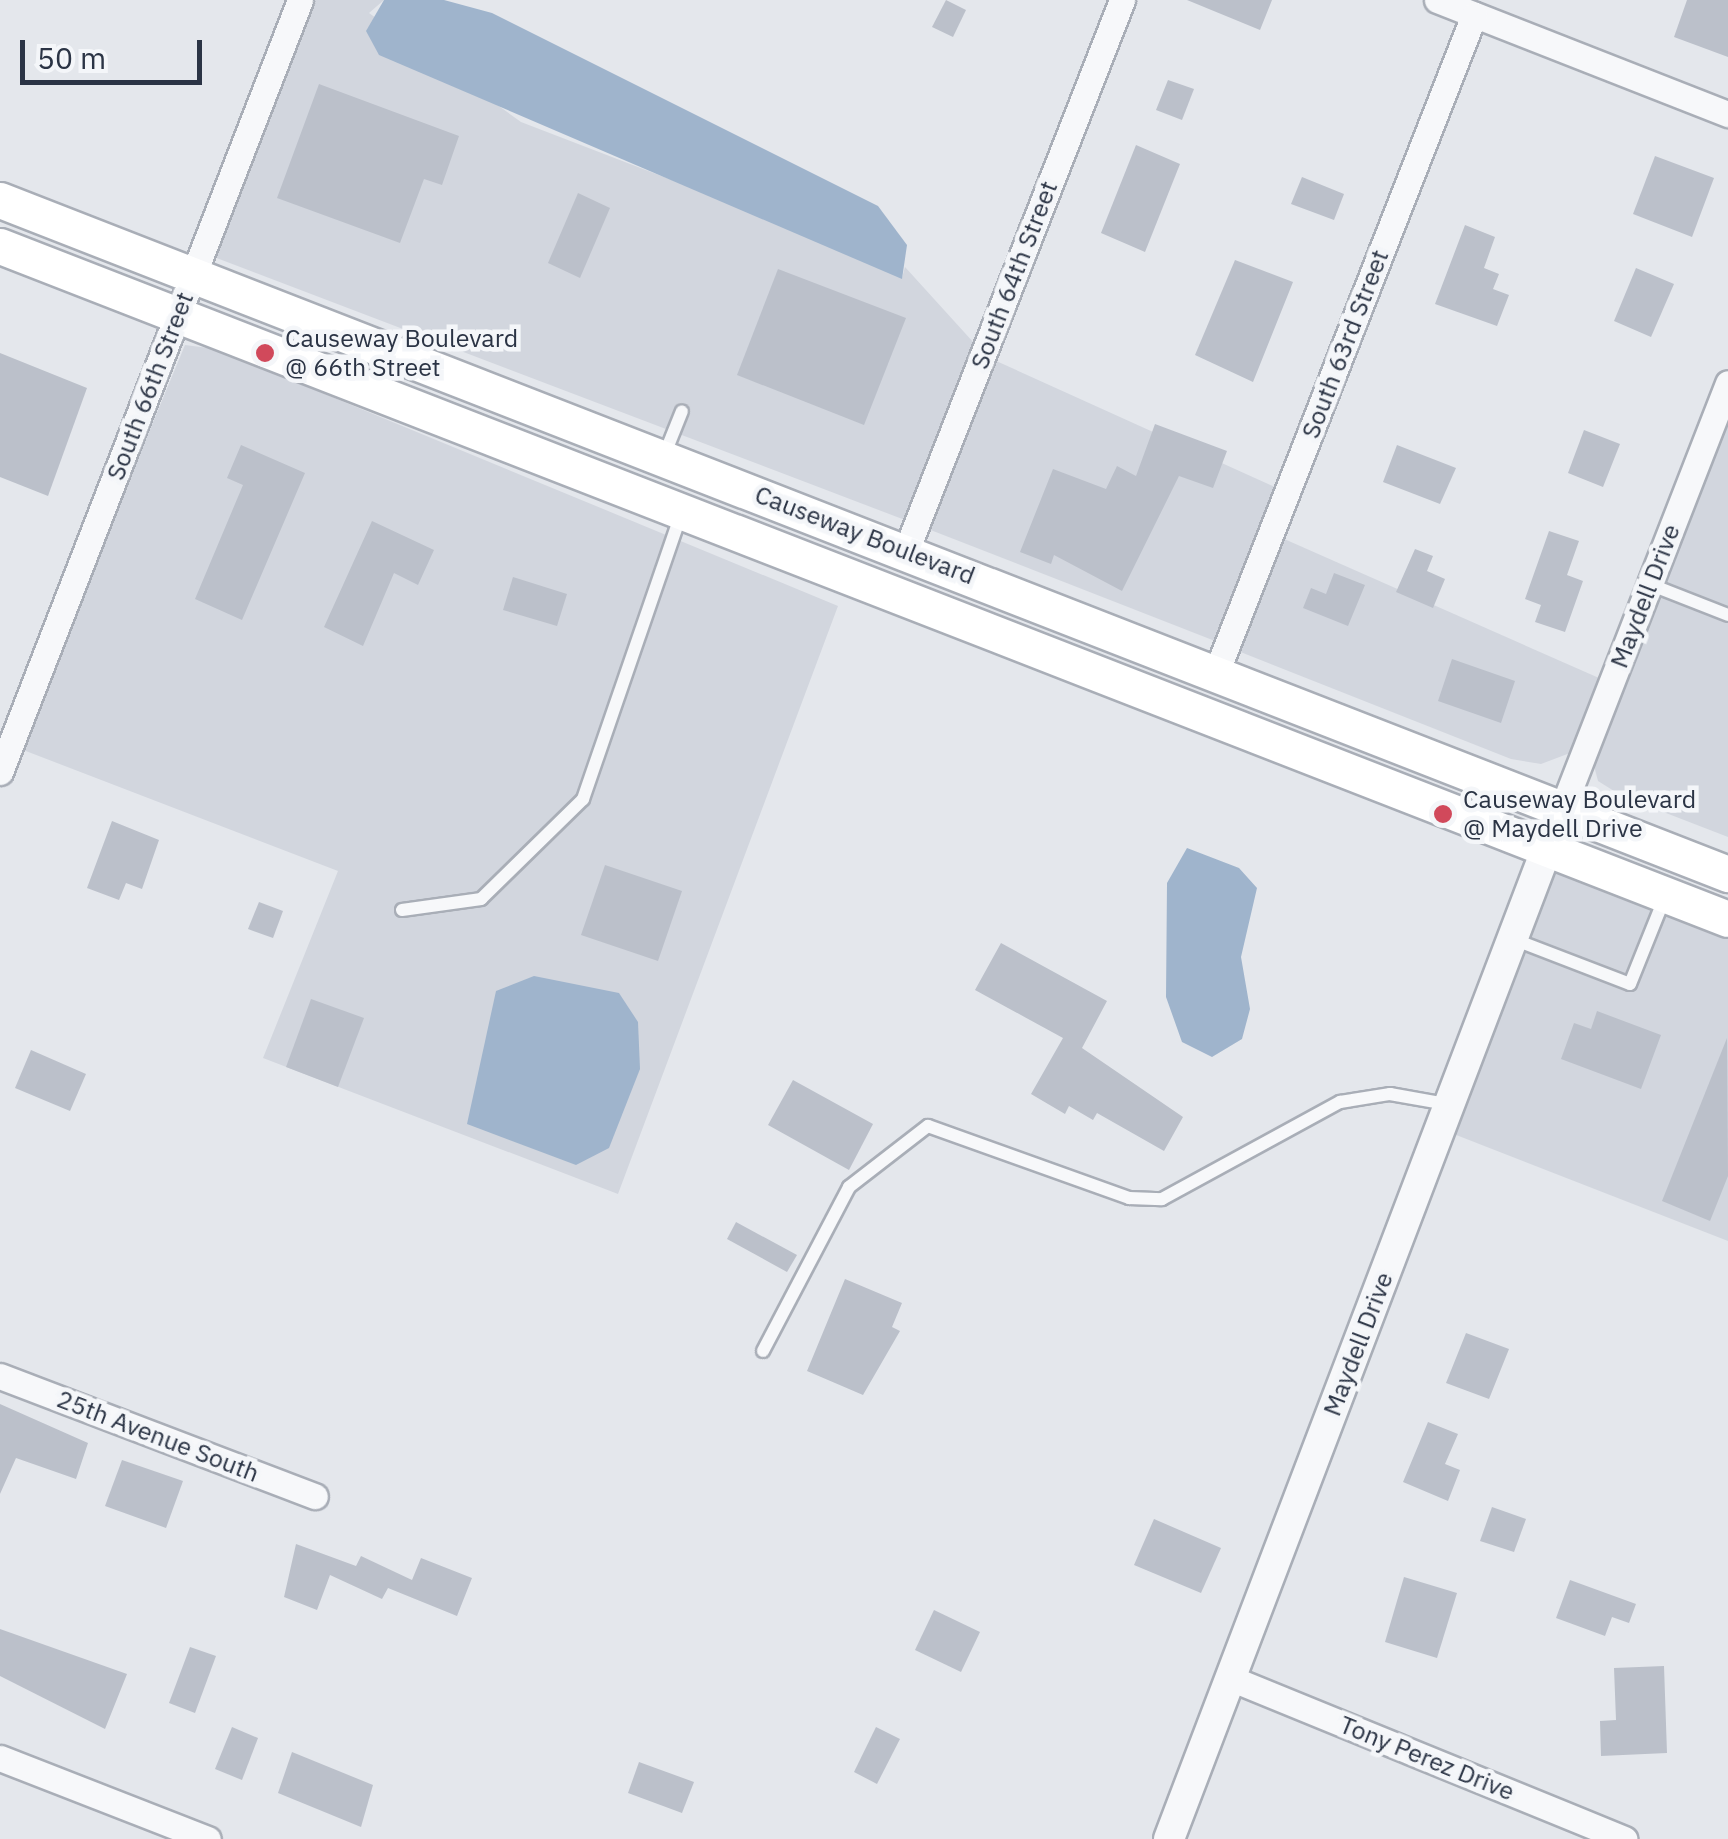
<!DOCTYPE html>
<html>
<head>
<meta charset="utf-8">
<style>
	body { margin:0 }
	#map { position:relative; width:1728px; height:1839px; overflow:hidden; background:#e4e7ec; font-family:"IBM Plex Sans",sans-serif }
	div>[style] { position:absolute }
	.built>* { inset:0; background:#d2d6de }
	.water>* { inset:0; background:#9fb4cc }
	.building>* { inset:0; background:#bbc0ca }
	.roads { filter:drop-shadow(2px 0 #a9aeb7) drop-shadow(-2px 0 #a9aeb7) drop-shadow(0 2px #a9aeb7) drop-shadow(0 -2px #a9aeb7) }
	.service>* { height:12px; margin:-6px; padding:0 6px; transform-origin:6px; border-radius:6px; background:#f7f8fa }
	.minor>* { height:25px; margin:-12.5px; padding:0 12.5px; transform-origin:12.5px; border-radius:12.5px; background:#f7f8fa }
	.tertiary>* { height:30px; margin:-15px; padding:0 15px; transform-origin:15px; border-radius:15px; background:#f7f8fa }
	.secondary>* { height:35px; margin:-17.5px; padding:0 17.5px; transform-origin:17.5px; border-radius:17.5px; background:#fff }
	.dots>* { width:28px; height:28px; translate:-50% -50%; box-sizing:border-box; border:5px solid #f4f6f9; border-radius:50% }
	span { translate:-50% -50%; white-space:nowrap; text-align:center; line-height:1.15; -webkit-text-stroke:9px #f4f6f9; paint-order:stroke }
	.street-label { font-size:25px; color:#2b3445 }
	.poi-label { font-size:25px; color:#2b3445 }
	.left { translate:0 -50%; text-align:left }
	.scale { position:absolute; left:20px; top:40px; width:182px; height:45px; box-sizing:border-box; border:5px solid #2b3445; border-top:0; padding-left:12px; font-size:30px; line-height:35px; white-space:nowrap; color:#2b3445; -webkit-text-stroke:8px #f4f6f9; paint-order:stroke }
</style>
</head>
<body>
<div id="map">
	<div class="built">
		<div style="clip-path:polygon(314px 0,384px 0,369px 13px,521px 122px,856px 251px,902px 278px,905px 267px,974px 343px,905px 520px,214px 257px)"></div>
		<div style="clip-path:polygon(185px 345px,216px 349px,838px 606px,618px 1194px,263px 1058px,338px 871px,18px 748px)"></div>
		<div style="clip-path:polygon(994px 360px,1275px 487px,1215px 641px,928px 529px)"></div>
		<div style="clip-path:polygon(1728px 417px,1728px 837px,1622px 796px,1598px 781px,1593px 762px)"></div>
		<div style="clip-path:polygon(1282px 538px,1599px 678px,1570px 753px,1541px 764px,1511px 759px,1238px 651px)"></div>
		<div style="clip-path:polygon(1560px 835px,1728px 902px,1728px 1241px,1446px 1131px)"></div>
	</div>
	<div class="water">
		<div style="clip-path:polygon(384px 0,444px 0,492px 13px,878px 206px,907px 245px,902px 279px,379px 55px,366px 31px)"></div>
		<div style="clip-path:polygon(1187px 848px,1239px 868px,1257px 888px,1241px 957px,1250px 1009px,1242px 1039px,1212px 1057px,1182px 1042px,1166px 997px,1167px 883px)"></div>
		<div style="clip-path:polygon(534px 976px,619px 993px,638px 1022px,640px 1069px,609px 1148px,576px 1165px,467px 1124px,496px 991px)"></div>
	</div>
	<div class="building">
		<div style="clip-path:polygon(946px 0,966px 10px,953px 37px,932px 27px)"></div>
		<div style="clip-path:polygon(1187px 0,1272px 0,1260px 30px)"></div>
		<div style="clip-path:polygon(1687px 0,1728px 0,1728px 57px,1674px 37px)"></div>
		<div style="clip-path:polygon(1168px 80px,1194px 89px,1182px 120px,1156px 110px)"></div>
		<div style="clip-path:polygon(319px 84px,459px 136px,442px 185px,424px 179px,400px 243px,277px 198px)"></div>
		<div style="clip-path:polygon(1136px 145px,1180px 164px,1145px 252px,1101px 233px)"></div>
		<div style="clip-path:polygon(1655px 156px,1714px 178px,1692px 237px,1633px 214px)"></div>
		<div style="clip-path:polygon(1302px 177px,1344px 194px,1334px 220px,1291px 204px)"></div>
		<div style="clip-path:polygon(578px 193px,610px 208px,580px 278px,548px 263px)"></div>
		<div style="clip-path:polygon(1465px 225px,1495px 237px,1484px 268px,1499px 274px,1493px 289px,1509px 295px,1497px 326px,1435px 304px)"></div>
		<div style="clip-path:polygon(1235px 260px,1293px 282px,1253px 382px,1195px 355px)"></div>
		<div style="clip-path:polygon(1636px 268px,1674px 284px,1651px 337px,1614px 321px)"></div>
		<div style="clip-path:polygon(778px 269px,906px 318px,864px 425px,737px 375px)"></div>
		<div style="clip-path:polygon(0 353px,87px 388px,48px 496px,0 477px)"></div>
		<div style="clip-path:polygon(1155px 424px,1227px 451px,1213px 488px,1179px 476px,1122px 591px,1054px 555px,1051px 564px,1020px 552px,1053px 469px,1106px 489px,1117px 466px,1136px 476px)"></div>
		<div style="clip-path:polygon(1584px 430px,1620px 444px,1603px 487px,1568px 473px)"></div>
		<div style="clip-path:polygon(241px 445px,305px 473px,242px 620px,195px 599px,243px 485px,227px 478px)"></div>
		<div style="clip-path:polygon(1397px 445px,1456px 468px,1440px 504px,1383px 482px)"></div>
		<div style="clip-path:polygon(372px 521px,434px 550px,418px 585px,394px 573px,363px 646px,324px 627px)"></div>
		<div style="clip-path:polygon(1549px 531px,1579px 541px,1567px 575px,1583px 581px,1565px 632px,1535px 622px,1541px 605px,1525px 599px)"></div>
		<div style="clip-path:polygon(1415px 549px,1433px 556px,1427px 571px,1445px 579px,1433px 608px,1396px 592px)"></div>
		<div style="clip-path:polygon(1334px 573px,1365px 585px,1348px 626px,1303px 608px,1311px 588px,1326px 594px)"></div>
		<div style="clip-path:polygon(513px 577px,567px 594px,557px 626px,503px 610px)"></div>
		<div style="clip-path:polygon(1452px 659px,1515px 681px,1501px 723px,1438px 701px)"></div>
		<div style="clip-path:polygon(112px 821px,159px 840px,142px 889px,126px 883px,119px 900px,87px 888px)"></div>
		<div style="clip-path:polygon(605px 865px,682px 891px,658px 961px,581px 935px)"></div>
		<div style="clip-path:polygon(259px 902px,283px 911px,273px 938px,248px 929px)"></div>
		<div style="clip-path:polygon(1001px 943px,1107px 1001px,1082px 1048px,1183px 1117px,1164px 1151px,1097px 1113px,1093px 1120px,1069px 1106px,1065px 1114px,1031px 1094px,1063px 1038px,975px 990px)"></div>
		<div style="clip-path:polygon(311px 999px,364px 1018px,338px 1087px,286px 1067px)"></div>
		<div style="clip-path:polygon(1597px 1011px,1661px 1035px,1641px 1089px,1561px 1059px,1574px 1023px,1591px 1029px)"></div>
		<div style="clip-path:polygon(1727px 1038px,1728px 1176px,1710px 1221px,1662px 1201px)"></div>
		<div style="clip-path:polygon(31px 1050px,86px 1074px,70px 1111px,15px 1088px)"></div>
		<div style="clip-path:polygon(793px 1080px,873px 1124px,849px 1170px,768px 1125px)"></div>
		<div style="clip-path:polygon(736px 1222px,797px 1255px,787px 1272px,727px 1239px)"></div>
		<div style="clip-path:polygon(845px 1279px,902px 1303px,892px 1327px,900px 1331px,863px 1395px,807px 1371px)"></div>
		<div style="clip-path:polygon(1466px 1333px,1509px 1349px,1489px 1399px,1446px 1383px)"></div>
		<div style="clip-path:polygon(0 1404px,88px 1443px,76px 1479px,16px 1458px,0 1494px)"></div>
		<div style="clip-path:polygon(1428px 1422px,1458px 1434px,1445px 1464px,1460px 1470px,1448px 1501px,1403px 1482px)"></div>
		<div style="clip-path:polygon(122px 1460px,183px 1481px,166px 1528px,105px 1506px)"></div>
		<div style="clip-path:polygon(1492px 1507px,1526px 1519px,1514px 1552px,1480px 1541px)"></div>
		<div style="clip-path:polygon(1154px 1519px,1221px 1548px,1201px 1593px,1134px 1565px)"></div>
		<div style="clip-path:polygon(296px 1544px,356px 1566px,361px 1556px,412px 1580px,421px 1558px,472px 1578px,457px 1616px,388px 1588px,382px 1599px,330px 1575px,317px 1610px,284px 1597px)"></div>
		<div style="clip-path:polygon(1404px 1577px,1457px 1593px,1437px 1658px,1385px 1642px)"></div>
		<div style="clip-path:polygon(1570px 1580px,1636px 1604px,1629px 1623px,1612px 1617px,1605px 1636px,1556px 1618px)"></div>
		<div style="clip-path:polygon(934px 1610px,980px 1632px,961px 1672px,915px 1650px)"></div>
		<div style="clip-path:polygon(0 1629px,127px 1674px,105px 1729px,0 1676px)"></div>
		<div style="clip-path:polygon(190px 1647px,216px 1656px,195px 1713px,169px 1703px)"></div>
		<div style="clip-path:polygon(1664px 1666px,1667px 1753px,1601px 1756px,1600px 1721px,1616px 1720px,1614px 1668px)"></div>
		<div style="clip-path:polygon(232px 1727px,258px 1738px,242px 1780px,215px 1769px)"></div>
		<div style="clip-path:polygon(876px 1727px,900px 1739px,877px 1784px,854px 1772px)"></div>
		<div style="clip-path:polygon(292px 1752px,373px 1785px,361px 1827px,278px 1793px)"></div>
		<div style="clip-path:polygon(639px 1762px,694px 1782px,682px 1813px,628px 1793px)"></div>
	</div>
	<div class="roads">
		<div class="service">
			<div style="left:664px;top:456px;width:48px;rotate:-68.2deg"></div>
			<div style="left:1649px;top:584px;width:85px;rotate:21.4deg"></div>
			<div style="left:402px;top:910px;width:80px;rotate:-7.9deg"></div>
			<div style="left:481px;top:899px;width:143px;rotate:-44.4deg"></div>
			<div style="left:583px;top:799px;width:301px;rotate:-71deg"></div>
			<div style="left:1513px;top:939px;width:125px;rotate:21deg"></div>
			<div style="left:1630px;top:984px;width:94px;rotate:-68.1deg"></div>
			<div style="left:763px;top:1351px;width:185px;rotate:-62.3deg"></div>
			<div style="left:849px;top:1187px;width:100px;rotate:-37.7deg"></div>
			<div style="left:928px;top:1126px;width:214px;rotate:19.7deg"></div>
			<div style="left:1129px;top:1198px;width:33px;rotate:2deg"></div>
			<div style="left:1162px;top:1199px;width:203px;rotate:-28.6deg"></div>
			<div style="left:1340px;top:1102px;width:51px;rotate:-9.1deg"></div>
			<div style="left:1390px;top:1094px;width:58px;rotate:10deg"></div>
		</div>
		<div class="minor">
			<div style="left:1437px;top:0;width:313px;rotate:21.4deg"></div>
			<div style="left:906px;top:551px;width:592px;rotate:-68.59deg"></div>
			<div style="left:1216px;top:673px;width:707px;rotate:-68.59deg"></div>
			<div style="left:0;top:772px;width:828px;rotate:-68.76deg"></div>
			<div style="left:1562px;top:809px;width:457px;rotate:-68.7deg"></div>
			<div style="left:0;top:1376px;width:337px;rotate:20.9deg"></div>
			<div style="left:1230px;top:1678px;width:426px;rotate:22.2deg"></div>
			<div style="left:0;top:1758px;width:223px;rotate:21.3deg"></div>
		</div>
		<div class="tertiary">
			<div style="left:1169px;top:1839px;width:1102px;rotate:-69.12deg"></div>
		</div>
		<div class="secondary">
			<div style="left:0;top:200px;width:1855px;rotate:21.31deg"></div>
			<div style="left:0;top:246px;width:1854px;rotate:21.28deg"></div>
		</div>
	</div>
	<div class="dots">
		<div style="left:265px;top:353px;background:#d1495b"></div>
		<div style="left:1443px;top:814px;background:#d1495b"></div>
	</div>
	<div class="street-label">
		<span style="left:1014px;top:275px;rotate:-69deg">South 64th Street</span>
		<span style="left:1345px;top:344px;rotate:-69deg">South 63rd Street</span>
		<span style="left:150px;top:386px;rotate:-69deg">South 66th Street</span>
		<span style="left:865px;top:535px;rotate:21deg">Causeway Boulevard</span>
		<span style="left:1645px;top:596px;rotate:-69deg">Maydell Drive</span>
		<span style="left:1358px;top:1344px;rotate:-69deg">Maydell Drive</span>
		<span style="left:158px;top:1436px;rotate:21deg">25th Avenue South</span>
		<span style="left:1427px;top:1758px;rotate:22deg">Tony Perez Drive</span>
	</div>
	<div class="poi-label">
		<span class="left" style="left:285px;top:353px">Causeway Boulevard<br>@ 66th Street</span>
		<span class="left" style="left:1463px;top:814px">Causeway Boulevard<br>@ Maydell Drive</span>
	</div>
	<div class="scale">50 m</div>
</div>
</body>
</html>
